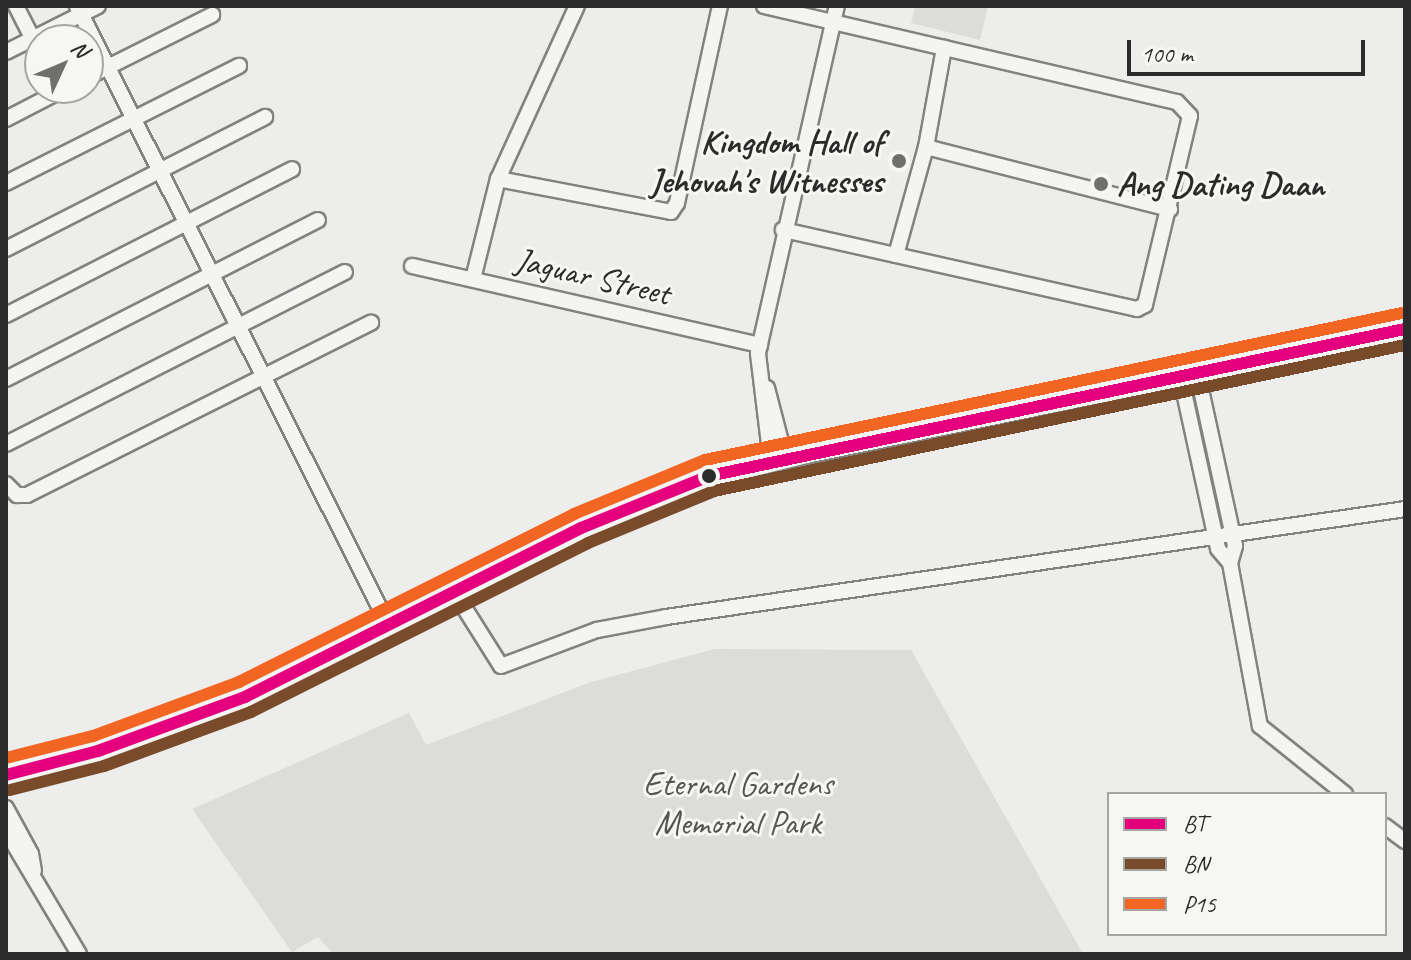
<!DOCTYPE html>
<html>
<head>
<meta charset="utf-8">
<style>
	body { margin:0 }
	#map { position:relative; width:1411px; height:960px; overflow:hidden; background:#ededeb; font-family:Caveat,sans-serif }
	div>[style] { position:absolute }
	.green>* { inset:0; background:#dcdcd9 }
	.roads { filter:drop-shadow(2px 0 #828281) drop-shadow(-2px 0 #828281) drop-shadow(0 2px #828281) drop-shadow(0 -2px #828281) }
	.minor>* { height:14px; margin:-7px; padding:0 7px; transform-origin:7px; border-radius:7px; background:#f4f4f2 }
	.primary>* { height:22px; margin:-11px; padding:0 11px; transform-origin:11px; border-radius:11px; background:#f4f4f2 }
	.bus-1>* { height:12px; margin:-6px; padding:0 6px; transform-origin:6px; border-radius:6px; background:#e5007d }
	.bus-2>* { height:12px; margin:-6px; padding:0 6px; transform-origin:6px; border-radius:6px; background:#7a4b2a }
	.bus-3>* { height:12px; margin:-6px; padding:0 6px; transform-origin:6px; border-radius:6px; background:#f26522 }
	.dots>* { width:22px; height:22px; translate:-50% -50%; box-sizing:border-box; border:4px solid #f6f6f2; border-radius:50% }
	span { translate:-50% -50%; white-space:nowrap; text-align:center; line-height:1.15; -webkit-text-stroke:6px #f6f6f2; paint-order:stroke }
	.poi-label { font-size:34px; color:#2b2b2b; font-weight:700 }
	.right { translate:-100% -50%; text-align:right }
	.left { translate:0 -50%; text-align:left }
	.street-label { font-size:34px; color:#2b2b2b }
	.park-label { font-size:34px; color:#545453 }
	.frame { position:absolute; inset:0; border:8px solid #2b2b2b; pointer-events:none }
	.legend { position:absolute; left:1107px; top:792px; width:280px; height:144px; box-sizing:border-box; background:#f6f6f2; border:2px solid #a5a5a2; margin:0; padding:10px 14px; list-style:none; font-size:24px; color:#2b2b2b }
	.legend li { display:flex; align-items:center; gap:16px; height:40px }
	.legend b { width:40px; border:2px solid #a5a5a2 }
	.north { position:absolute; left:24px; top:24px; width:80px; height:80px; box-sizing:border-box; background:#f6f6f2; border:2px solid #a5a5a2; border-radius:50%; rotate:46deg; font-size:22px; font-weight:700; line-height:32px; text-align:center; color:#2b2b2b }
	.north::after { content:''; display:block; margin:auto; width:28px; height:36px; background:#6f6f6e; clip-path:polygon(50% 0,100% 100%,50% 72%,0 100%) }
	.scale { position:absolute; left:1127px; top:40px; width:238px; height:36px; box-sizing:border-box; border:4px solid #2b2b2b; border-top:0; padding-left:10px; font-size:24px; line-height:28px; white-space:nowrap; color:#2b2b2b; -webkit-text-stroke:6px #f6f6f2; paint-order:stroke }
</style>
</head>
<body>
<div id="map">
	<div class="green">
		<div style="clip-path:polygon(915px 6px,988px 6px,980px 40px,911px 23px)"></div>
		<div style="clip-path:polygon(715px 649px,911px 650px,1083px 954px,334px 954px,318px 937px,292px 952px,192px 809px,409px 713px,426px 745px,591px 682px)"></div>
	</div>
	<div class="roads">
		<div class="minor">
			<div style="left:16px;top:6px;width:37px;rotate:63deg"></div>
			<div style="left:77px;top:6px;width:696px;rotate:63.29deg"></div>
			<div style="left:764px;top:6px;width:424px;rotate:13.1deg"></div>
			<div style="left:1177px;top:102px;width:19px;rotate:47deg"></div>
			<div style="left:1190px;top:116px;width:194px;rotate:103.4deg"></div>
			<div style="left:1145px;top:305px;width:9px;rotate:153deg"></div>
			<div style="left:1137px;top:309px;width:363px;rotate:-167.4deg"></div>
			<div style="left:6px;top:52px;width:103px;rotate:-26.6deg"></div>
			<div style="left:88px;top:77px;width:139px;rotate:-26.6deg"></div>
			<div style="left:6px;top:119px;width:68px;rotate:-27.3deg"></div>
			<div style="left:926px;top:147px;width:252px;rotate:14.3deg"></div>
			<div style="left:498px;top:179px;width:176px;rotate:10.8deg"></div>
			<div style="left:671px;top:212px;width:11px;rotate:-56deg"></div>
			<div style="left:677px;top:203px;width:202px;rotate:-77.7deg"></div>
			<div style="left:6px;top:183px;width:261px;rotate:-26.7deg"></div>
			<div style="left:6px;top:249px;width:291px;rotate:-27deg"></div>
			<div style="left:896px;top:255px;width:112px;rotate:-74.5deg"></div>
			<div style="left:926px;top:147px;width:101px;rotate:-79.7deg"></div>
			<div style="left:412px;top:266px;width:357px;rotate:12.8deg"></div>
			<div style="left:473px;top:279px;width:103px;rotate:-76deg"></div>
			<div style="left:498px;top:179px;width:190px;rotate:-65.5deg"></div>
			<div style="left:6px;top:315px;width:321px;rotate:-27deg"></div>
			<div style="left:1197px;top:371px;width:179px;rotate:77.7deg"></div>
			<div style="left:1235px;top:546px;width:18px;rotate:106deg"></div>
			<div style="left:1230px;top:563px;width:166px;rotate:79.6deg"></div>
			<div style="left:1260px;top:726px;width:109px;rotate:38.7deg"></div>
			<div style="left:1180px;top:374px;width:179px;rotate:77.7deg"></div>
			<div style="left:1218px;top:549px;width:18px;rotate:49deg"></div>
			<div style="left:6px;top:379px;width:350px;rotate:-27deg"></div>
			<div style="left:767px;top:388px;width:71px;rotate:75.4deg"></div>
			<div style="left:6px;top:444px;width:380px;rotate:-26.9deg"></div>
			<div style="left:771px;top:461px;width:109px;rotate:-96.9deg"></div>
			<div style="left:758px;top:353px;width:356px;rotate:-77.2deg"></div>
			<div style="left:6px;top:484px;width:16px;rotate:45deg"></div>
			<div style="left:17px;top:495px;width:10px"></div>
			<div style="left:27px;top:495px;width:385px;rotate:-26.6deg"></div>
			<div style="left:455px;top:593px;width:86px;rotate:57.8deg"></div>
			<div style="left:501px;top:666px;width:103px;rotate:-20.6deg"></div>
			<div style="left:597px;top:630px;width:70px;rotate:-10.7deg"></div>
			<div style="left:666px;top:617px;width:747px;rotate:-8.31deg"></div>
			<div style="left:6px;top:808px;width:52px;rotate:61.5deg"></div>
			<div style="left:31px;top:854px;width:17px;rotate:80deg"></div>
			<div style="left:1385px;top:826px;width:25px;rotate:37deg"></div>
			<div style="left:6px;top:831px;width:143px;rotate:59.3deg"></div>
		</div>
		<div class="primary">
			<div style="left:6px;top:775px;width:95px;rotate:-14.6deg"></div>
			<div style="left:98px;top:751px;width:157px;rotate:-20.2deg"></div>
			<div style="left:245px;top:697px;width:376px;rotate:-26.7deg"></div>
			<div style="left:581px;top:528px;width:138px;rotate:-22.1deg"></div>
			<div style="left:709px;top:476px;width:100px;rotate:-13.9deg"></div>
			<div style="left:806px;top:452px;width:611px;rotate:-11.6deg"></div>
		</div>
	</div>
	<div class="bus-1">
		<div style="left:6px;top:775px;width:95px;rotate:-14.6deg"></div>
		<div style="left:98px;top:751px;width:157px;rotate:-20.2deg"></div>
		<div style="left:245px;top:697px;width:376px;rotate:-26.7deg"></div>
		<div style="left:581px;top:528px;width:138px;rotate:-22.1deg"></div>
		<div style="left:709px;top:476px;width:711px;rotate:-11.93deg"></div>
	</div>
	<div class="bus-2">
		<div style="left:10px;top:790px;width:97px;rotate:-14.3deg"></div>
		<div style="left:104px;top:766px;width:157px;rotate:-20.2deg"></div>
		<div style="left:251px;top:712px;width:377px;rotate:-26.6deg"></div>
		<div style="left:588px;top:543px;width:136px;rotate:-22.4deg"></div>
		<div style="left:714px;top:491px;width:706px;rotate:-11.93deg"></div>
	</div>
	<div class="bus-3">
		<div style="left:6px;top:758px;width:90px;rotate:-14.2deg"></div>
		<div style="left:93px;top:736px;width:156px;rotate:-20.3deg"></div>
		<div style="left:239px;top:682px;width:375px;rotate:-26.6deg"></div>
		<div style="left:574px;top:514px;width:142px;rotate:-22.4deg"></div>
		<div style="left:705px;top:460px;width:712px;rotate:-11.91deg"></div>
	</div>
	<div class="dots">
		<div style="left:899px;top:161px;background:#6f6f6e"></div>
		<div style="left:1101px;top:184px;background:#6f6f6e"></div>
		<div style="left:709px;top:476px;background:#2b2b2b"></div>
	</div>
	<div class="poi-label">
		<span class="right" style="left:883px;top:161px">Kingdom Hall of<br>Jehovah's Witnesses</span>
		<span class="left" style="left:1117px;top:184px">Ang Dating Daan</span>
	</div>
	<div class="street-label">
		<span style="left:593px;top:276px;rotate:13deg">Jaguar Street</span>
	</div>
	<div class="park-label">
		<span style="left:738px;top:803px">Eternal Gardens<br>Memorial Park</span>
	</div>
	<div class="frame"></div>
	<ul class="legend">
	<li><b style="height:10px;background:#e5007d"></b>BT</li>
	<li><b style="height:10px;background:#7a4b2a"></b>BN</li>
	<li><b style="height:10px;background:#f26522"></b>P15</li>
	</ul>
	<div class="north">N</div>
	<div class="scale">100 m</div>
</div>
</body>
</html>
